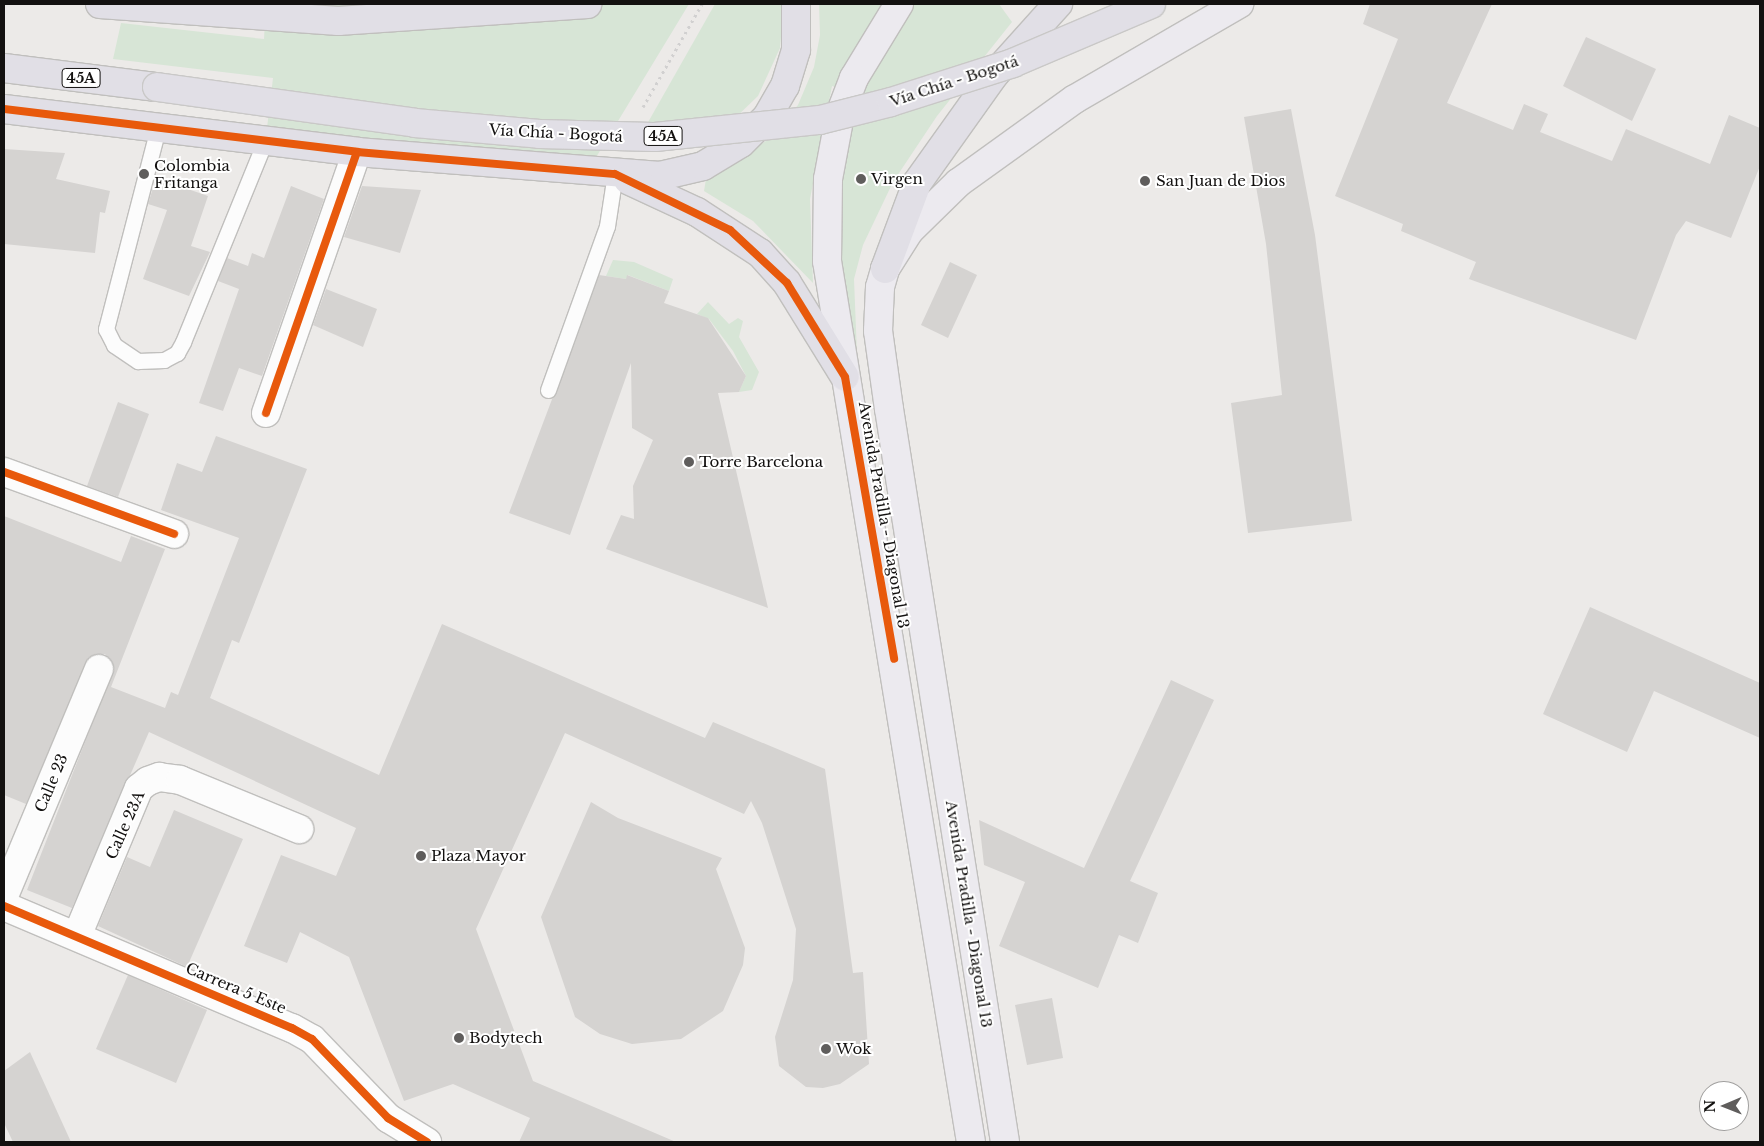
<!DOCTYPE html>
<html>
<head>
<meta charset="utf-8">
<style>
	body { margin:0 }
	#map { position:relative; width:1764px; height:1146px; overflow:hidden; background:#eceae8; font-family:"Libre Baskerville",serif }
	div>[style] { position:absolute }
	.green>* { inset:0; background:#d7e5d6 }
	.building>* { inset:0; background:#d5d3d1 }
	.path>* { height:3px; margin-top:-1.5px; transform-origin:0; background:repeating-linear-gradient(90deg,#d1d0d0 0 2.5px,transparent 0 6.5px) }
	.roads { filter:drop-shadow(1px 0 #c0bfbd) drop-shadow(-1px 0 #c0bfbd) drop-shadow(0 1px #c0bfbd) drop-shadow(0 -1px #c0bfbd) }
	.lane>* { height:15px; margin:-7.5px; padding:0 7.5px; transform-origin:7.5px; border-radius:7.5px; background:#fcfcfc }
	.street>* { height:28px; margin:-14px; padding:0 14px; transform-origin:14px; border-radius:14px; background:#fcfcfc }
	.primary>* { height:28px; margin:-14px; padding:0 14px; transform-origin:14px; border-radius:14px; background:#eceaef }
	.highway>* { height:28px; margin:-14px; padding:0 14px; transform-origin:14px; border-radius:14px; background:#e1dfe6 }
	.bridges { filter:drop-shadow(1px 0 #c9c8c7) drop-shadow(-1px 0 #c9c8c7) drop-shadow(0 1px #c9c8c7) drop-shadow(0 -1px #c9c8c7) }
	.highway-bridge>* { height:28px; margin:-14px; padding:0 14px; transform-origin:14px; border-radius:14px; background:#e1dfe6 }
	.cycleway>* { height:8px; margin:-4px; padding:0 4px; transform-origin:4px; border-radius:4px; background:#e8590c }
	.dots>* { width:14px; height:14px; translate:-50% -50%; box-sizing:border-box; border:2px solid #fff; border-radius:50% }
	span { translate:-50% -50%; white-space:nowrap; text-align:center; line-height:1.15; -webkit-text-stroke:4px #fff; paint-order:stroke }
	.shield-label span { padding:1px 4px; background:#fff; border:1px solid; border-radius:4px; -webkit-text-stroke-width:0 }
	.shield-label { font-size:14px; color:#131110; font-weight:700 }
	.street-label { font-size:15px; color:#131110 }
	.poi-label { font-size:15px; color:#131110 }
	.left { translate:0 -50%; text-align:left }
	.frame { position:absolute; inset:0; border:5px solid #131110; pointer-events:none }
	.north { position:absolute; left:1699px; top:1081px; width:50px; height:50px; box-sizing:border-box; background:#fff; border:1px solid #a1a09f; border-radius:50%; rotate:269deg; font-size:14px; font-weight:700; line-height:20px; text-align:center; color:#131110 }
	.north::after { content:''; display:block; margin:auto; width:18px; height:22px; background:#5f5d5c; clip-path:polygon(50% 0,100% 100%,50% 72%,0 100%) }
</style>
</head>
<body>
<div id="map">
	<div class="green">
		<div style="clip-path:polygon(266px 4px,689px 4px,595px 159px,449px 151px,267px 128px,273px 78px,113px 59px,121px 23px,264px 39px)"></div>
		<div style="clip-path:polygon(715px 4px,784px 4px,780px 48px,758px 96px,733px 120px,634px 147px)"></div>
		<div style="clip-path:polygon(819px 4px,999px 4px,1012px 22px,937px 116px,893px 182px,863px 245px,854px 279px,857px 354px,838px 243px,837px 185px,846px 132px,861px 95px,832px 86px,810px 199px,813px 283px,753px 221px,704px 191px,706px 179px,769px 139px,798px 105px,814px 67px,820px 35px)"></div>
		<div style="clip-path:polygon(613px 260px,634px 262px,673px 279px,669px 291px,628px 275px,626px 279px,606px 276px)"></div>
		<div style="clip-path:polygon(708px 302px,729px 324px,738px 318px,743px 321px,739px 337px,759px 372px,752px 390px,739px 392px,746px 376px,733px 351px,709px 319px,697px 314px)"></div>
	</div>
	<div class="building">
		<div style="clip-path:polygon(1370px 4px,1492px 4px,1447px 103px,1513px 130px,1524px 104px,1548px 114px,1540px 132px,1612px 161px,1626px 129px,1710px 164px,1729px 115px,1760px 128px,1760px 166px,1731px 238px,1686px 221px,1676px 235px,1636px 340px,1469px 279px,1476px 262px,1401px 231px,1403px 224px,1335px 196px,1398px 39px,1363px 24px)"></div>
		<div style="clip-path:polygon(1586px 37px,1656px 69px,1632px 121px,1563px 86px)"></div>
		<div style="clip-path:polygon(1291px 109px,1315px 235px,1352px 521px,1248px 533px,1231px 403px,1282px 395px,1266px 244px,1244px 117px)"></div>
		<div style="clip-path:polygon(4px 149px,65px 153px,56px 179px,110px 191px,105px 213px,100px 212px,95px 253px,4px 244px)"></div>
		<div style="clip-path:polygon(156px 178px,208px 196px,191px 246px,210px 252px,189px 296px,143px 279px,167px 210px,148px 204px)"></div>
		<div style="clip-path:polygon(291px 186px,324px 199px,262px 376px,239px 368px,223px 411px,199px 403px,239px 289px,218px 281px,227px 258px,248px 266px,252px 253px,264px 258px)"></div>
		<div style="clip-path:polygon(362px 186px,421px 190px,400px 253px,344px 237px)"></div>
		<div style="clip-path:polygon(950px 262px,977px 275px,948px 338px,921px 325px)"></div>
		<div style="clip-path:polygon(599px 275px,626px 279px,627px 275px,669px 291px,664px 303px,708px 318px,746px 376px,739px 392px,718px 393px,768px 608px,606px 549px,621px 515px,634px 519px,633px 486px,653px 440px,632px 428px,631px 363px,570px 535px,509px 513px)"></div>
		<div style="clip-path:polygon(326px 289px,377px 309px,363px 347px,313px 325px)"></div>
		<div style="clip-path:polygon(118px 402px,149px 414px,118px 497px,87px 486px)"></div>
		<div style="clip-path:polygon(216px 436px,307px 469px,239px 643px,232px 640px,210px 698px,379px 775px,442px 624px,705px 738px,713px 722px,825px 769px,853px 973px,863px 972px,869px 1064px,840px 1084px,823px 1088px,806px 1087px,779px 1066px,775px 1037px,793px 980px,796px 929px,762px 823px,751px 801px,744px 814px,565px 733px,476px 929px,533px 1081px,676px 1142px,519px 1142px,530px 1118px,453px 1084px,404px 1101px,349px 957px,300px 932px,287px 963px,244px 946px,281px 855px,336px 876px,356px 828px,149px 732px,72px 908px,27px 890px,114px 668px,105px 654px,89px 657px,26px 804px,4px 795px,4px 516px,121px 562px,131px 536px,165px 549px,111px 687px,165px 708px,171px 692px,178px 695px,239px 538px,161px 510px,177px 463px,202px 472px)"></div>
		<div style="clip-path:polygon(1590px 607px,1760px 683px,1760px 738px,1654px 691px,1627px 752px,1543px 714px)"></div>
		<div style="clip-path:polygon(1171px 680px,1214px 700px,1130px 881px,1158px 893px,1138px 943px,1119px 935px,1098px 988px,999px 946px,1025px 882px,984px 865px,979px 820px,1084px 868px)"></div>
		<div style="clip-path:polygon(591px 802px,618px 818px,722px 858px,716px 869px,745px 948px,743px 965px,723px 1011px,681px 1039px,632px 1044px,600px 1034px,575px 1017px,541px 917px)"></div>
		<div style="clip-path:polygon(174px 810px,243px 839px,187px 967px,98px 926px,127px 857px,150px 867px)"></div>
		<div style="clip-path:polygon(128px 975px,207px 1010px,176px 1083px,96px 1049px)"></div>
		<div style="clip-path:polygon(1052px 998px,1063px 1058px,1027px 1065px,1015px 1005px)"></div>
		<div style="clip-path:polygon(30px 1052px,71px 1142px,13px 1142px,4px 1123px,4px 1071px)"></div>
	</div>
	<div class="path">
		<div style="left:643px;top:107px;width:119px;rotate:-60.2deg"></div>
	</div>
	<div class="roads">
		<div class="lane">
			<div style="left:158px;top:128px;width:208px;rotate:104.5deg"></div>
			<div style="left:106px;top:329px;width:18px;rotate:63deg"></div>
			<div style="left:114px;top:345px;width:29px;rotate:34deg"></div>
			<div style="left:138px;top:361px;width:26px;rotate:-2deg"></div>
			<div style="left:164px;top:360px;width:15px;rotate:-28deg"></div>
			<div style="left:177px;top:353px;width:13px;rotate:-61deg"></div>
			<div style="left:183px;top:342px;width:217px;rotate:-67.8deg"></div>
			<div style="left:548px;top:390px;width:174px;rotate:-70.2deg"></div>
			<div style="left:607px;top:226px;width:53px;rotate:-81.3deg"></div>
		</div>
		<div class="street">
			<div style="left:266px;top:413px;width:276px;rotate:-70.8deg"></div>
			<div style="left:4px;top:472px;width:181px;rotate:20deg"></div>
			<div style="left:4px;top:896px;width:246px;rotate:-67.3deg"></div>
			<div style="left:4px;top:906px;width:313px;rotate:23deg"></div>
			<div style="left:292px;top:1028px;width:23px;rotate:29deg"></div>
			<div style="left:312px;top:1039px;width:110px;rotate:46.1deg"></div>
			<div style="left:388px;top:1118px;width:46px;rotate:31.6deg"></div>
			<div style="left:77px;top:936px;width:160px;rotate:-67.3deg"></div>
			<div style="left:139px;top:788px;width:11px;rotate:-38deg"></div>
			<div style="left:148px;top:781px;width:12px;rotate:-20deg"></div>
			<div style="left:159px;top:777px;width:21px;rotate:8deg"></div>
			<div style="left:180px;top:780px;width:129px;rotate:22.4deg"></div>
		</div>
		<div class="primary">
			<div style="left:899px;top:4px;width:87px;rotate:121.3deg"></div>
			<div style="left:854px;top:78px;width:40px;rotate:111deg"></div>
			<div style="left:840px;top:115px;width:65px;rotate:100.6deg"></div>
			<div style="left:828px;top:179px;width:82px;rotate:90.7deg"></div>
			<div style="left:827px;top:261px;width:893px;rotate:80.72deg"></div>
			<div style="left:1005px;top:1142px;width:742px;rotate:-98.99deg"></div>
			<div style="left:889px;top:409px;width:79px;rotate:-98deg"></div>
			<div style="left:878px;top:331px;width:44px;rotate:-87.4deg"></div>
			<div style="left:880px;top:287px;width:19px;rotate:-74deg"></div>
			<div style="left:885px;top:269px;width:45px;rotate:-57.7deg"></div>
			<div style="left:909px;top:231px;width:69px;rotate:-44.4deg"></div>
			<div style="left:958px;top:183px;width:144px;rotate:-35.7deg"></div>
			<div style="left:1075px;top:99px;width:190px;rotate:-30.1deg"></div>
		</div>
		<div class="highway">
			<div style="left:100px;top:4px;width:239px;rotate:4.1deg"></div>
			<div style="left:338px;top:21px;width:250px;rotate:-3.9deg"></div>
			<div style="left:4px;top:68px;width:154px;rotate:7.1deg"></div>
			<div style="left:4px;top:109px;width:356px;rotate:6.9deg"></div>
			<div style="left:357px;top:152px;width:304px;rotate:4.5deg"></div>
			<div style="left:660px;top:176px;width:44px;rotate:-13.1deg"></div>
			<div style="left:703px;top:166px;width:44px;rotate:-31.2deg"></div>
			<div style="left:741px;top:143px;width:37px;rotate:-45deg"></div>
			<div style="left:767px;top:117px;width:36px;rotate:-60deg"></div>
			<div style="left:785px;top:86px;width:38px;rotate:-73deg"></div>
			<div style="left:796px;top:50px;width:46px;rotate:-90deg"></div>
			<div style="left:628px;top:180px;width:76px;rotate:24.9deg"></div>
			<div style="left:697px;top:212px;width:75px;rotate:33.1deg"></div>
			<div style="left:760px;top:253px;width:40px;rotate:48deg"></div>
			<div style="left:787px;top:283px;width:110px;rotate:58.3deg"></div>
			<div style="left:885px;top:269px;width:92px;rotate:-69.6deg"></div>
			<div style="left:917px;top:183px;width:133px;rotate:-54.5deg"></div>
			<div style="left:994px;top:75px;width:96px;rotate:-48deg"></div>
		</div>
	</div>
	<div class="bridges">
		<div class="highway-bridge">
			<div style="left:157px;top:87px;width:260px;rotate:7.9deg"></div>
			<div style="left:415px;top:123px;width:125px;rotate:5deg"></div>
			<div style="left:540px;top:134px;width:115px;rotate:1.5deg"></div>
			<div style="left:655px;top:137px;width:166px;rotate:-5.9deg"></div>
			<div style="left:820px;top:120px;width:73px;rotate:-14.2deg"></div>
			<div style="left:891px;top:102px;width:128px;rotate:-17.7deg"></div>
			<div style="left:1013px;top:63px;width:150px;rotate:-23.1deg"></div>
		</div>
	</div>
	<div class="cycleway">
		<div style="left:4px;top:109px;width:356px;rotate:6.9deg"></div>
		<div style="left:357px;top:152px;width:259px;rotate:4.9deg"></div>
		<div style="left:615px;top:174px;width:128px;rotate:26deg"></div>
		<div style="left:730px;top:230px;width:78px;rotate:42.9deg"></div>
		<div style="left:787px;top:283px;width:110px;rotate:58.3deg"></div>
		<div style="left:845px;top:377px;width:286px;rotate:80.1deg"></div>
		<div style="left:266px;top:413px;width:276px;rotate:-70.8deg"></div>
		<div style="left:4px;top:472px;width:181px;rotate:20deg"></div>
		<div style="left:4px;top:906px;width:313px;rotate:23deg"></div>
		<div style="left:292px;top:1028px;width:23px;rotate:29deg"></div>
		<div style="left:312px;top:1039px;width:110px;rotate:46.1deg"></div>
		<div style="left:388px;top:1118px;width:46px;rotate:31.6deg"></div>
	</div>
	<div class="dots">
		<div style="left:144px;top:174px;background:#5f5d5c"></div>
		<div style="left:861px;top:179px;background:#5f5d5c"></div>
		<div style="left:1145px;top:181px;background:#5f5d5c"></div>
		<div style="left:689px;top:462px;background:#5f5d5c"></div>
		<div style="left:421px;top:856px;background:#5f5d5c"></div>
		<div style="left:459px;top:1038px;background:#5f5d5c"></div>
		<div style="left:826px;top:1049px;background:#5f5d5c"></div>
	</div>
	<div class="shield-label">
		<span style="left:81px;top:78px">45A</span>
		<span style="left:663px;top:136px">45A</span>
	</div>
	<div class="street-label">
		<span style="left:954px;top:81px;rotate:-18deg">Vía Chía - Bogotá</span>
		<span style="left:556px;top:133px;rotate:3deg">Vía Chía - Bogotá</span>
		<span style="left:884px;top:515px;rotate:80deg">Avenida Pradilla - Diagonal 13</span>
		<span style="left:51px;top:783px;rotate:-67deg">Calle 23</span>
		<span style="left:125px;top:825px;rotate:-66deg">Calle 23A</span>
		<span style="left:969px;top:914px;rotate:81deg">Avenida Pradilla - Diagonal 13</span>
		<span style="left:236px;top:988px;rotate:23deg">Carrera 5 Este</span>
	</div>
	<div class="poi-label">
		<span class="left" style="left:154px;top:174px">Colombia<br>Fritanga</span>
		<span class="left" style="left:871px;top:179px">Virgen</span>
		<span class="left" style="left:1156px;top:181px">San Juan de Dios</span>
		<span class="left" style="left:699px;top:462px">Torre Barcelona</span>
		<span class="left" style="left:431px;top:856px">Plaza Mayor</span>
		<span class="left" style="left:469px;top:1038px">Bodytech</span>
		<span class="left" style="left:836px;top:1049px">Wok</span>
	</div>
	<div class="frame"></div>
	<div class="north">N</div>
</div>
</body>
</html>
